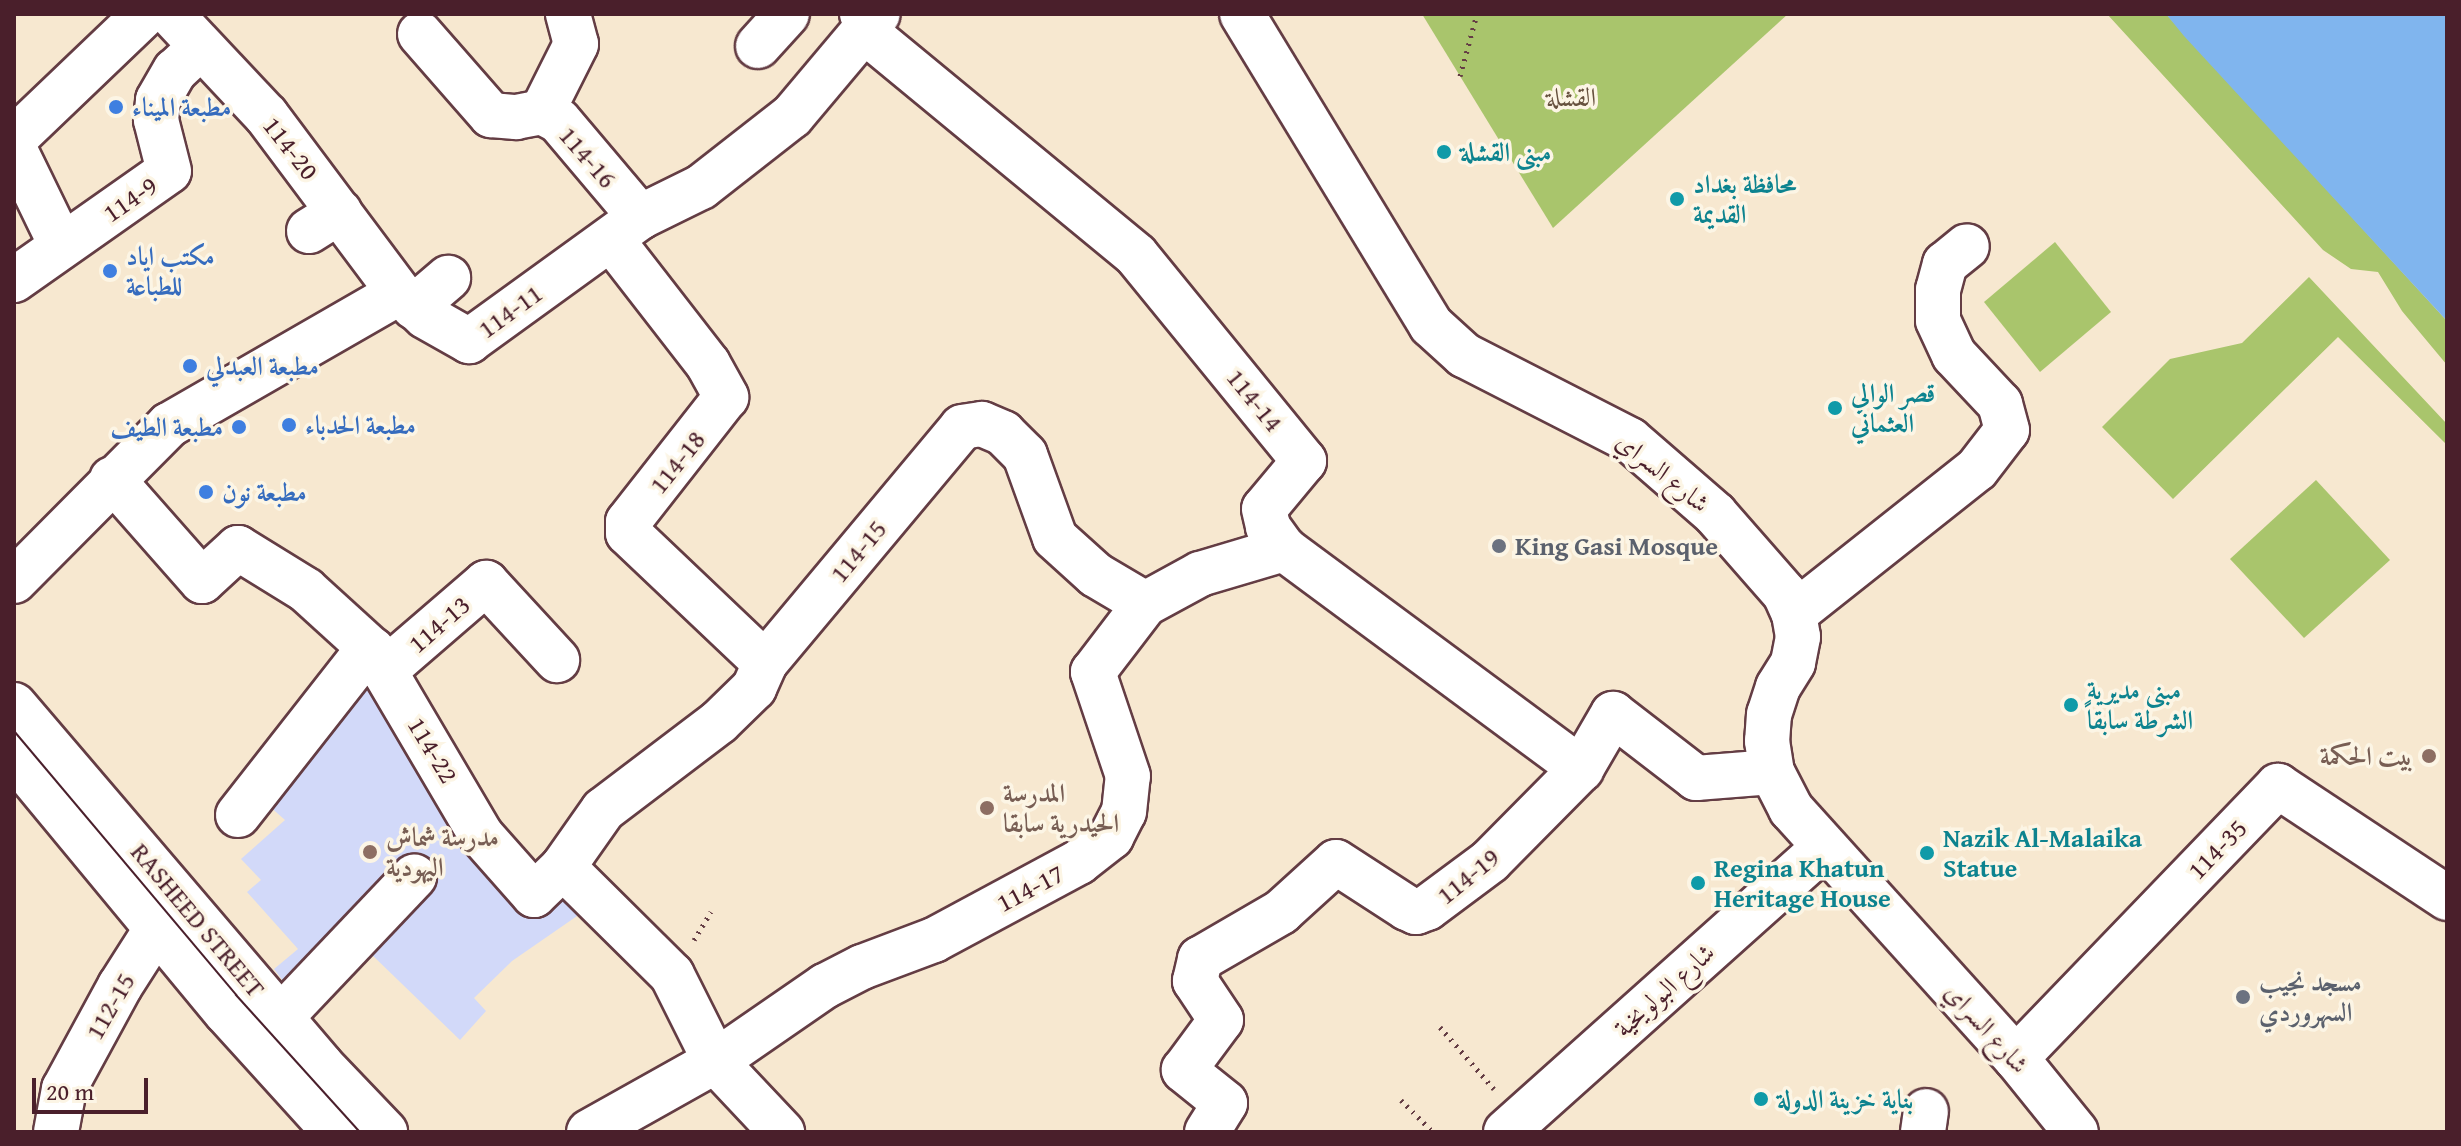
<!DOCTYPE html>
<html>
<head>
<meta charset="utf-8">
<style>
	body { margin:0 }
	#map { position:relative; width:2461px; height:1146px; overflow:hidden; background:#f7e8d0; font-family:"Gentium Book Plus",Amiri,serif }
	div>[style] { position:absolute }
	.built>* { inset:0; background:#d2d9f9 }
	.green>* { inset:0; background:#a9c56c }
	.water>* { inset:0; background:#80b5ee }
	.path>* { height:5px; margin-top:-2.5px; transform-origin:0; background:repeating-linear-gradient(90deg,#643d44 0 2px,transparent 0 8px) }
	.roads { filter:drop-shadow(2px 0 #643d44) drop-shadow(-2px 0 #643d44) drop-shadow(0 2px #643d44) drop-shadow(0 -2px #643d44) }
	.minor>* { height:44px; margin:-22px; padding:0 22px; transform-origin:22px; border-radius:22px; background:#fff }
	.tram>* { height:2px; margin:-1px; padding:0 1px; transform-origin:1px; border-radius:1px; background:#4a1f2b }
	.dots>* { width:22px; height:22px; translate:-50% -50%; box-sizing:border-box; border:4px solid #fcf5e5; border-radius:50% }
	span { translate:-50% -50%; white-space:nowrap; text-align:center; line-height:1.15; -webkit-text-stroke:7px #fcf5e5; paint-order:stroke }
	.park-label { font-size:26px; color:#66513e }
	.shop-label { font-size:26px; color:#366cbe; font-weight:700 }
	.left { translate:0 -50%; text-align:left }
	.right { translate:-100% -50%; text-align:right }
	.street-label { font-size:26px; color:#4a1f2b }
	.culture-label { font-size:26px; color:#0d838f; font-weight:700 }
	.worship-label { font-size:26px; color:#5b616d; font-weight:700 }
	.education-label { font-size:26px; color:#785e54; font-weight:700 }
	.frame { position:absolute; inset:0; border:16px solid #4a1f2b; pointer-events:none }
	.scale { position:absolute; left:32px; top:1078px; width:116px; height:36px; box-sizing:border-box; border:4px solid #4a1f2b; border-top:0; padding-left:10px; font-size:24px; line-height:28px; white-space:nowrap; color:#4a1f2b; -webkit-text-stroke:6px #fcf5e5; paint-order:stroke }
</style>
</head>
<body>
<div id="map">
	<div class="built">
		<div style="clip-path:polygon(363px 661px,478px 838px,564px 880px,593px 905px,512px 961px,474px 998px,486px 1011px,460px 1040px,369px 952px,302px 1006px,274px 969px,298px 949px,247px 892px,261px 880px,241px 859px,285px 820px,259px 797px)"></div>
	</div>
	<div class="green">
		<div style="clip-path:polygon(1422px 14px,1788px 14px,1553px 228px)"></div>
		<div style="clip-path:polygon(2107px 14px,2166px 14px,2447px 321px,2447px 365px,2402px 311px,2378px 272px,2351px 269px,2323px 250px)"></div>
		<div style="clip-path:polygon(2055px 242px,2111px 312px,2040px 372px,1984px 302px)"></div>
		<div style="clip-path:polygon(2309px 277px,2447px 424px,2447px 445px,2338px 337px,2173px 499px,2102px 427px,2170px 359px,2242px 343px)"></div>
		<div style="clip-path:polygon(2316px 480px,2390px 560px,2304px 638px,2230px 559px)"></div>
	</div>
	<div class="water">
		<div style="clip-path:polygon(2166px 14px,2447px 14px,2447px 321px,2184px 36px)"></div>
	</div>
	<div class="path">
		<div style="left:1460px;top:76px;width:64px;rotate:-74.7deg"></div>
		<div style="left:694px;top:940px;width:33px;rotate:-59deg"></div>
		<div style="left:1440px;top:1027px;width:82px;rotate:48.9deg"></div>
		<div style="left:1401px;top:1100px;width:45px;rotate:45deg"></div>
	</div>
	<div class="roads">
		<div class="minor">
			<div style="left:171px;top:14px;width:139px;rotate:46.8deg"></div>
			<div style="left:266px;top:115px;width:222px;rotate:53.2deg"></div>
			<div style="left:862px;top:14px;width:11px;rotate:49deg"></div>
			<div style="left:869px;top:22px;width:16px;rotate:76deg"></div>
			<div style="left:873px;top:38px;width:341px;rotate:39.5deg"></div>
			<div style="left:1136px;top:255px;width:266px;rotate:50.8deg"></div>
			<div style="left:1304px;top:461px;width:62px;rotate:129.8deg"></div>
			<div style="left:1264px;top:509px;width:18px;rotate:77deg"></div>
			<div style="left:1268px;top:527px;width:27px;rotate:54deg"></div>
			<div style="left:1284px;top:549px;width:370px;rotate:36.5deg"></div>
			<div style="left:1242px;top:14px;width:364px;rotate:58.7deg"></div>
			<div style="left:1431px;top:325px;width:45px;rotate:42.3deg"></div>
			<div style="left:1464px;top:355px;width:186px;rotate:27.1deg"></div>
			<div style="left:1630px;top:440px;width:113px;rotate:41deg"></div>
			<div style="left:1715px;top:514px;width:106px;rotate:48.8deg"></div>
			<div style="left:1785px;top:594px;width:22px;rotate:66deg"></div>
			<div style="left:1794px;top:614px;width:23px;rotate:80deg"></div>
			<div style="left:1798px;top:637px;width:26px;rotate:101deg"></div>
			<div style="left:1793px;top:663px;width:28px;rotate:122deg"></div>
			<div style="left:1778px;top:687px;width:28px;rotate:108deg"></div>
			<div style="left:1769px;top:714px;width:27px;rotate:94deg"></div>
			<div style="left:1767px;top:741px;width:31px;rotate:81deg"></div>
			<div style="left:1772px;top:772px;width:42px;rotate:62.8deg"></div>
			<div style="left:1791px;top:809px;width:336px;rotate:47.9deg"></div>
			<div style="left:2016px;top:1058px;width:95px;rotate:51deg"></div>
			<div style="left:420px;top:34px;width:108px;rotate:48.8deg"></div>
			<div style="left:491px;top:115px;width:25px;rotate:5deg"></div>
			<div style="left:516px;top:117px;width:26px;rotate:-11deg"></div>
			<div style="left:542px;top:112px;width:19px;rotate:28deg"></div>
			<div style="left:559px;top:121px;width:126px;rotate:49.8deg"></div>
			<div style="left:758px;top:46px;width:43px;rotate:-47.8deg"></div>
			<div style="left:542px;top:112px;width:76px;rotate:-63.4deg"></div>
			<div style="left:576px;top:44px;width:31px;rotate:-105deg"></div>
			<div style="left:14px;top:139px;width:181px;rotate:-43.7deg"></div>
			<div style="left:14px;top:148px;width:108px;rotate:64.1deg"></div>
			<div style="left:309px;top:231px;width:36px;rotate:-32deg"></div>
			<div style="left:611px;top:239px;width:158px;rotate:52.2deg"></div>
			<div style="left:708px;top:364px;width:38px;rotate:61deg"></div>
			<div style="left:726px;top:397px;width:159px;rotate:128.1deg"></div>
			<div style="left:628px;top:522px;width:11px;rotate:90deg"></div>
			<div style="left:628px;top:533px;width:189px;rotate:43.5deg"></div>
			<div style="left:14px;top:280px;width:189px;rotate:-35.1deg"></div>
			<div style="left:169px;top:171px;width:53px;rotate:-104.3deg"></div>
			<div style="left:156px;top:120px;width:20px;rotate:-84deg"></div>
			<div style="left:158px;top:100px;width:34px;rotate:-60deg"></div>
			<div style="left:175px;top:71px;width:35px;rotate:-43deg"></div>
			<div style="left:414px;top:307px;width:45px;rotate:-40.5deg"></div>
			<div style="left:112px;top:479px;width:136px;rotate:48.6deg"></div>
			<div style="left:202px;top:581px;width:49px;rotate:-42.5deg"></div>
			<div style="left:238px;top:548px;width:80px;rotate:31.7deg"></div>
			<div style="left:306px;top:590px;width:89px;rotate:42.3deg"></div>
			<div style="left:372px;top:650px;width:215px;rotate:59.5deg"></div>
			<div style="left:481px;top:835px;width:80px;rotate:48.5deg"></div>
			<div style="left:534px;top:895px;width:40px;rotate:-44deg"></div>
			<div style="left:563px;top:867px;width:153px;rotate:44.7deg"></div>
			<div style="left:672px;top:975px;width:96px;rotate:63.4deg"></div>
			<div style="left:715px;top:1061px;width:98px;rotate:46.7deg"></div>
			<div style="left:14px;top:581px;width:220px;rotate:-45.2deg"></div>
			<div style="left:169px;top:425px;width:265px;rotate:-29.9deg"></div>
			<div style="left:399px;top:293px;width:35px;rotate:41deg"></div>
			<div style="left:425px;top:316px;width:51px;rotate:29.6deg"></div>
			<div style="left:469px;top:341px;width:211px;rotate:-35.9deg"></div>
			<div style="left:640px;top:217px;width:68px;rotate:-26.2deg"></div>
			<div style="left:701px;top:187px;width:115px;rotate:-38deg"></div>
			<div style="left:792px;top:116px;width:133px;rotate:-49.9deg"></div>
			<div style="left:1794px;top:614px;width:233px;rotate:-38.4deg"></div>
			<div style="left:1977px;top:469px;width:49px;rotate:-52.4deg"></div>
			<div style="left:2007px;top:430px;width:27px;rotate:-105deg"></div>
			<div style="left:2000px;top:404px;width:67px;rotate:-133.2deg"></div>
			<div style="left:1954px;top:355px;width:38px;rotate:-115deg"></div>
			<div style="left:1938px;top:320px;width:30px;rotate:-90deg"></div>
			<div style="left:1938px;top:290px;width:27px;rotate:-75deg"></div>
			<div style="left:1945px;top:264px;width:28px;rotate:-39deg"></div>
			<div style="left:384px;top:671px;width:135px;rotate:-40.8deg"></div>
			<div style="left:486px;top:583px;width:105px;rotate:47.3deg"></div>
			<div style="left:14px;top:705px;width:473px;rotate:49.5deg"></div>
			<div style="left:321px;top:1065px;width:93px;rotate:46.3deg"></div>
			<div style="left:14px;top:756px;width:332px;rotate:50.4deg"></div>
			<div style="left:226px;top:1012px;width:162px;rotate:47.8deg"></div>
			<div style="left:238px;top:815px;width:199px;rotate:-51.9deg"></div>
			<div style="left:361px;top:658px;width:14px;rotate:-36deg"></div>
			<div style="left:563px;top:867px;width:70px;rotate:-54.9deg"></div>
			<div style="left:603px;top:810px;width:146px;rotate:-37.2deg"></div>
			<div style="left:719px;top:722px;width:49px;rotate:-44.2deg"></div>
			<div style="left:754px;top:688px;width:27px;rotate:-66deg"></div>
			<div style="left:765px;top:663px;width:307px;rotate:-50.1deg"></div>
			<div style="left:962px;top:427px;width:20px;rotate:-9deg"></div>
			<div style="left:982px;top:424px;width:23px;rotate:23deg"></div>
			<div style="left:1003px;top:433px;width:31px;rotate:45deg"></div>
			<div style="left:1025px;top:455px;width:88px;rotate:70.1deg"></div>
			<div style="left:1055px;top:538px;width:55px;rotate:42.1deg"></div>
			<div style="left:1096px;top:575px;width:57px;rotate:30.6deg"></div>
			<div style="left:280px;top:1018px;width:195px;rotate:-46.5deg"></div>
			<div style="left:2016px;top:1058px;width:378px;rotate:-46.1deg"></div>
			<div style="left:2278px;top:786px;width:203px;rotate:33.5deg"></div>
			<div style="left:56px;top:1132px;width:44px;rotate:-79.5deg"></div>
			<div style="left:64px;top:1089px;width:117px;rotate:-61.5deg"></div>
			<div style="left:120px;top:986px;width:69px;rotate:-57.5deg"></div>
			<div style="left:589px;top:1132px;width:149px;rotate:-29.3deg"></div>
			<div style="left:719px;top:1059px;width:129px;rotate:-34.6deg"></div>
			<div style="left:825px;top:986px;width:42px;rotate:-27.2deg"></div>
			<div style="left:862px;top:967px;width:77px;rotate:-20.6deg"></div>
			<div style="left:934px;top:940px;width:165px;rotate:-28.3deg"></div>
			<div style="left:1079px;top:862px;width:41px;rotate:-38deg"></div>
			<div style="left:1111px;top:837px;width:28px;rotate:-63deg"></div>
			<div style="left:1124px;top:812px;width:36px;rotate:-84deg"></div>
			<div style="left:1128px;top:776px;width:110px;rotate:-108.6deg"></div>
			<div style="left:1093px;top:672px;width:86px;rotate:-52.6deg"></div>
			<div style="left:1145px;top:604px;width:63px;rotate:-28.6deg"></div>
			<div style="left:1200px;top:574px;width:88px;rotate:-16.6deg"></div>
			<div style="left:1207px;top:1132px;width:34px;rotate:-58deg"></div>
			<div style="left:1225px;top:1103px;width:53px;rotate:-141.2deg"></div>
			<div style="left:1184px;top:1070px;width:62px;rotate:-53.5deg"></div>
			<div style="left:1221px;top:1020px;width:47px;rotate:-123.7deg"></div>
			<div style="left:1195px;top:981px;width:23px;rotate:-77deg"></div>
			<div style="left:1200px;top:959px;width:94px;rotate:-30.1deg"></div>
			<div style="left:1281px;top:912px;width:74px;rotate:-42.3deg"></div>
			<div style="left:1336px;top:862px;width:85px;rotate:32.9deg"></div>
			<div style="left:1407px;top:908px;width:10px;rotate:24deg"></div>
			<div style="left:1416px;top:912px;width:12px;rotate:-20deg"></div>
			<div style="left:1427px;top:908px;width:79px;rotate:-36.7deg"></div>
			<div style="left:1490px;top:861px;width:129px;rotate:-45.3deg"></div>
			<div style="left:1581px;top:769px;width:64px;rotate:-59.8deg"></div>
			<div style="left:1613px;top:714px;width:105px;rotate:37.6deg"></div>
			<div style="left:1696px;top:778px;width:76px;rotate:-4.5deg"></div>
			<div style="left:1506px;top:1132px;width:425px;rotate:-41.8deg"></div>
			<div style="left:1923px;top:1132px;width:21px;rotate:-82deg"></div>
		</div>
	</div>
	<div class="tram">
		<div style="left:14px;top:731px;width:345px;rotate:49.9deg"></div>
		<div style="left:236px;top:995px;width:185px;rotate:47.9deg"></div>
	</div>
	<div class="dots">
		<div style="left:116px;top:107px;background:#3f7fe0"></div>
		<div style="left:1444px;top:152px;background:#0f9aa8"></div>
		<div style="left:1677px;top:199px;background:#0f9aa8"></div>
		<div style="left:110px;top:271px;background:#3f7fe0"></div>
		<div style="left:190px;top:366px;background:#3f7fe0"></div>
		<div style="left:1835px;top:408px;background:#0f9aa8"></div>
		<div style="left:289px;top:425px;background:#3f7fe0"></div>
		<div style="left:239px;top:427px;background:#3f7fe0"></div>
		<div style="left:206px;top:492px;background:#3f7fe0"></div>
		<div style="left:1499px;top:546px;background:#6b7280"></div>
		<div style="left:2071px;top:705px;background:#0f9aa8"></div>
		<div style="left:2429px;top:756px;background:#8d6e63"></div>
		<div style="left:987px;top:808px;background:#8d6e63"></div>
		<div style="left:370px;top:852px;background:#8d6e63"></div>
		<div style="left:1927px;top:853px;background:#0f9aa8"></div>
		<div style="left:1698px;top:883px;background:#0f9aa8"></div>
		<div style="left:2243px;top:997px;background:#6b7280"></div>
		<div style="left:1761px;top:1099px;background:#0f9aa8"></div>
	</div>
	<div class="park-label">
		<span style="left:1571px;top:97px">القشلة</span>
	</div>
	<div class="shop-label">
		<span class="left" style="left:132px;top:107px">مطبعة الميناء</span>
		<span class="left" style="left:126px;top:271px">مكتب اياد<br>للطباعة</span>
		<span class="left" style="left:206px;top:366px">مطبعة العبدلي</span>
		<span class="left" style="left:305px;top:425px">مطبعة الحدباء</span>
		<span class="right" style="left:223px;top:427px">مطبعة الطيف</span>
		<span class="left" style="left:222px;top:492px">مطبعة نون</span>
	</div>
	<div class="street-label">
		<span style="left:291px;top:148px;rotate:52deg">114-20</span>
		<span style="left:588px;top:157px;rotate:49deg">114-16</span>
		<span style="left:130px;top:199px;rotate:-35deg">114-9</span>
		<span style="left:510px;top:311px;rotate:-36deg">114-11</span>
		<span style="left:1255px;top:400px;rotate:51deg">114-14</span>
		<span style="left:677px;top:462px;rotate:-51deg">114-18</span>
		<span style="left:1663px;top:472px;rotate:39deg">شارع السراي</span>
		<span style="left:858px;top:551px;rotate:-50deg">114-15</span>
		<span style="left:439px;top:624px;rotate:-41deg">114-13</span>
		<span style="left:433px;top:750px;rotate:59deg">114-22</span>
		<span style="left:2217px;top:849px;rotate:-46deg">114-35</span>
		<span style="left:1468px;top:876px;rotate:-39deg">114-19</span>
		<span style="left:1030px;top:888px;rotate:-28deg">114-17</span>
		<span style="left:198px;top:920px;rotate:50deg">RASHEED STREET</span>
		<span style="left:1664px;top:990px;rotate:-42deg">شارع البولويخية</span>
		<span style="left:110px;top:1006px;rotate:-60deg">112-15</span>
		<span style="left:1987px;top:1028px;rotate:48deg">شارع السراي</span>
	</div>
	<div class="culture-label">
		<span class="left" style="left:1460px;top:152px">مبنى القشلة</span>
		<span class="left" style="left:1693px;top:199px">محافظة بغداد<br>القديمة</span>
		<span class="left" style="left:1851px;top:408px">قصر الوالي<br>العثماني</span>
		<span class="left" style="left:2087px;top:705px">مبنى مديرية<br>الشرطة سابقاً</span>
		<span class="left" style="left:1943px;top:853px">Nazik Al-Malaika<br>Statue</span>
		<span class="left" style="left:1714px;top:883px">Regina Khatun<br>Heritage House</span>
		<span class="left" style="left:1777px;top:1099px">بناية خزينة الدولة</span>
	</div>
	<div class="worship-label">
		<span class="left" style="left:1515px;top:546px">King Gasi Mosque</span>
		<span class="left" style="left:2259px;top:997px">مسجد نجيب<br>السهروردي</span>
	</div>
	<div class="education-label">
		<span class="right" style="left:2413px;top:756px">بيت الحكمة</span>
		<span class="left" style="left:1003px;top:808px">المدرسة<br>الحيدرية سابقا</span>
		<span class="left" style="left:386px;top:852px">مدرسة شماش<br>اليهودية</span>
	</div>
	<div class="frame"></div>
	<div class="scale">20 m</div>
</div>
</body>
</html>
